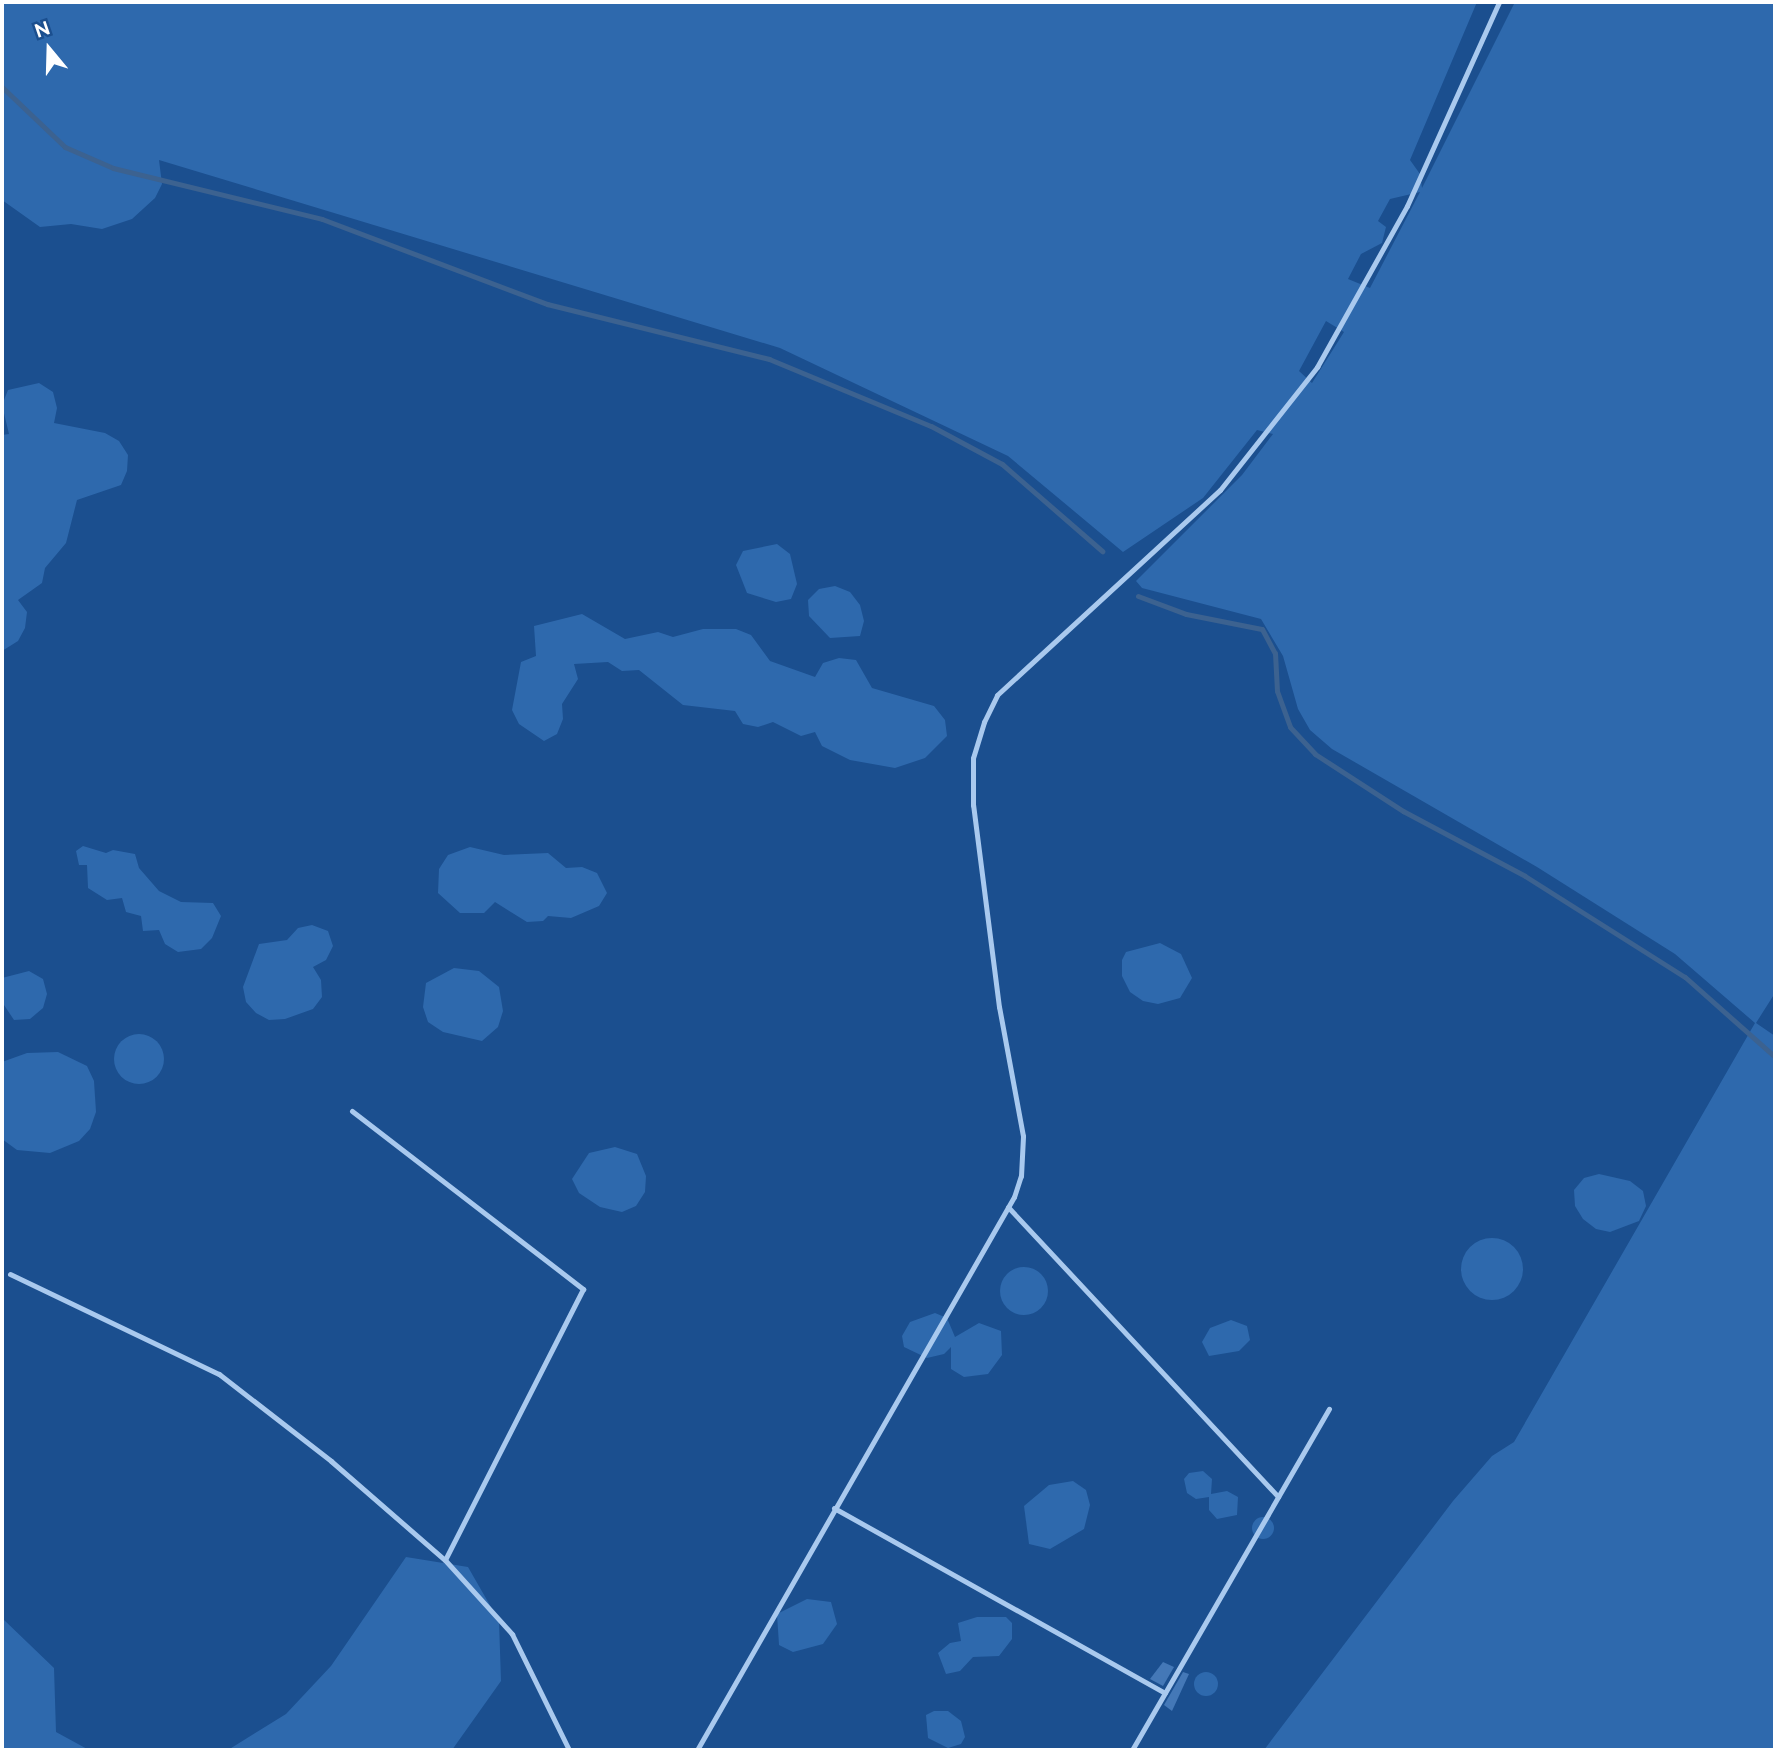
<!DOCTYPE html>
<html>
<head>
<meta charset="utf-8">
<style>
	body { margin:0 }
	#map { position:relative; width:1777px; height:1752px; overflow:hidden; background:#1b4f8f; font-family:Raleway,sans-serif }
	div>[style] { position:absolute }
	.green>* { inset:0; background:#2e69ad }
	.round { border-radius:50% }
	.stream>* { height:5px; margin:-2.5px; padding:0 2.5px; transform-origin:2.5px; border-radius:2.5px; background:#3c6290 }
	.building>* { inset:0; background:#4478b7 }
	.lane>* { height:5px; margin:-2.5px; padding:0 2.5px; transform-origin:2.5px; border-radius:2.5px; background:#a9c9ee }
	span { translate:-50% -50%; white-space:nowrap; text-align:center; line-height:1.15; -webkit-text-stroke:7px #1b4f8f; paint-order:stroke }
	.frame { position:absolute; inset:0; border:4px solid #fff; pointer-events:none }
	.north { position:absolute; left:14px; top:14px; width:70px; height:70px; -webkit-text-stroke:5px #1b4f8f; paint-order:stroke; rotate:341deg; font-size:19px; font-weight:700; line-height:28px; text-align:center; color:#fff }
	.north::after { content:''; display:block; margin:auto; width:24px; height:32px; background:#fff; clip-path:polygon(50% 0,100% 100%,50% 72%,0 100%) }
</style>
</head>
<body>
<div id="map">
	<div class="green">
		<div style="clip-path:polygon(evenodd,2px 2px,1477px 2px,1410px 160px,1420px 174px,1422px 188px,1515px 2px,1775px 2px,1775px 993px,1756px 1023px,1775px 1036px,1775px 1750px,1264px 1750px,1453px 1501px,1492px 1456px,1514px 1442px,1755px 1023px,1675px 954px,1537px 867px,1332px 749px,1310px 730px,1298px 709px,1283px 656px,1261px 619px,1142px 588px,1136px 581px,1242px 475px,1273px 434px,1257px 430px,1203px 498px,1123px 552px,1008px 456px,780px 348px,159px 160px,162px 184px,155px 198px,132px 219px,102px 229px,71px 224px,40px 227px,2px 200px,2px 2px,1420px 192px,1370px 288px,1348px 279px,1361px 254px,1382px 243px,1386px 227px,1378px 221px,1390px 199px,1420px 192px,2px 2px,1326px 321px,1344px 332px,1312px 383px,1299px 371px,1326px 321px)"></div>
		<div style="clip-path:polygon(39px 383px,53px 392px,57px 408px,54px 423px,105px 433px,119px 441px,128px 455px,127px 471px,121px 485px,77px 500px,66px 543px,45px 568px,42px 583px,18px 600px,27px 612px,25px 628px,18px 641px,2px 651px,2px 435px,9px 434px,2px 405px,8px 390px)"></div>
		<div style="clip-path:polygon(777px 544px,790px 554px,797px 584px,791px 599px,776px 602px,747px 593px,736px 565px,743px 551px)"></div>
		<div style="clip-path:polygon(835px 586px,850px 592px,860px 605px,864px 621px,860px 636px,830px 638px,809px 616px,808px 600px,819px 589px)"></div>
		<div style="clip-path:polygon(582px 614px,625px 639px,658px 632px,673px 637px,703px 629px,736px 629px,751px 635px,770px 661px,815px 677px,823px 663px,839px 658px,856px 660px,872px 688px,934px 706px,945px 720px,947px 736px,925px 758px,895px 768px,850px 760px,822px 746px,815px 732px,801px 736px,773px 722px,758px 727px,743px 724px,735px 711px,683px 705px,639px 670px,622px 671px,608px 662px,574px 664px,578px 679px,562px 704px,563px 719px,557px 734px,544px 741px,519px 724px,512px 710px,521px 662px,536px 656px,534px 626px)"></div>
		<div style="clip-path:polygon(83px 846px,106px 853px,113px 850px,135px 854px,139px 868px,159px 891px,181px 902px,213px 903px,221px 916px,212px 938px,201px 949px,178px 952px,165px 944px,159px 930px,143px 931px,141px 916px,126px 912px,122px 898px,107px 900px,88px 888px,87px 865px,79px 865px,76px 851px)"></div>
		<div style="clip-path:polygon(470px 847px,504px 855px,548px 853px,566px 868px,582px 867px,597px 873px,607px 893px,599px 906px,571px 918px,548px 916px,543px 921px,527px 922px,495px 902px,484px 913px,460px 913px,438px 893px,439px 869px,448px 855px)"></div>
		<div style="clip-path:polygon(312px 925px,328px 931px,333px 946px,326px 960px,313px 967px,321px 980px,322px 997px,313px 1009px,285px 1019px,269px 1020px,256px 1013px,246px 1002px,243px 987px,259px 944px,287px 940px,298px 928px)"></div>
		<div style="clip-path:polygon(1160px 943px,1181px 954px,1192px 978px,1180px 998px,1158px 1004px,1143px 1001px,1130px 992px,1122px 976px,1122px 960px,1126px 952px)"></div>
		<div style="clip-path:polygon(454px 968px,479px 971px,499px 987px,503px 1011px,498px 1027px,482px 1041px,443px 1032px,428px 1022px,423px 1007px,426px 983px)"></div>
		<div style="clip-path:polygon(29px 971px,43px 979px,47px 994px,43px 1008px,30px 1019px,14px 1020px,2px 1002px,2px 978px)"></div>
		<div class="round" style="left:114px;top:1034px;width:50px;height:50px"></div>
		<div style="clip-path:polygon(58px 1052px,87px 1066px,94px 1081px,96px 1112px,90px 1129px,79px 1141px,50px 1153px,17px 1150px,2px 1139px,2px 1062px,27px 1053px)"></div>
		<div style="clip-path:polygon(615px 1147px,637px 1154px,646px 1176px,645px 1192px,636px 1206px,622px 1212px,600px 1207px,579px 1193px,572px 1179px,589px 1153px)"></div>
		<div style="clip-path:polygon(1599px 1174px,1630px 1181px,1643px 1191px,1646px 1206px,1639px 1221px,1610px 1232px,1596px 1229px,1583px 1219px,1575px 1206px,1574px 1190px,1584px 1178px)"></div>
		<div class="round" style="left:1461px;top:1238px;width:62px;height:62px"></div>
		<div class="round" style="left:1000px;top:1267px;width:48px;height:48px"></div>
		<div style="clip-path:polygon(935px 1313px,947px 1318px,955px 1337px,979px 1323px,1001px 1331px,1002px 1355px,988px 1374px,964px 1377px,951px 1369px,951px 1347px,944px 1354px,927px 1358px,904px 1347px,902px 1336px,910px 1322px)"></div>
		<div style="clip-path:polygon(1231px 1320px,1247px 1326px,1250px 1340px,1239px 1351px,1209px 1356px,1202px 1342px,1210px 1328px)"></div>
		<div style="clip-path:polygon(1203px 1471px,1212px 1479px,1211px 1494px,1227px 1491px,1238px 1497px,1237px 1515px,1217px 1519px,1209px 1510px,1209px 1497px,1196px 1499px,1187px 1493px,1184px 1479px,1189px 1473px)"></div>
		<div style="clip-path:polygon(1073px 1481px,1086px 1490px,1090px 1505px,1084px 1529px,1050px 1549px,1029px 1544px,1024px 1506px,1049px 1485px)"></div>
		<div class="round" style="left:1252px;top:1517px;width:22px;height:22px"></div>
		<div style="clip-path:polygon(406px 1557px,468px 1567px,499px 1621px,501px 1681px,452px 1750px,228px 1750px,286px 1714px,331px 1666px)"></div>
		<div style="clip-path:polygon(807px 1599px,831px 1602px,837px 1624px,823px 1644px,793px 1652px,779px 1645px,777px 1614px)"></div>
		<div style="clip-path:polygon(977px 1617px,1006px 1617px,1012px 1623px,1012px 1639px,999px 1656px,973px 1657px,960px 1671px,946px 1674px,938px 1653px,950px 1643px,961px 1641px,958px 1623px)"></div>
		<div style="clip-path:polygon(2px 1618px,54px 1668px,56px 1732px,89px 1750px,2px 1750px)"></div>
		<div class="round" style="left:1194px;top:1672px;width:24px;height:24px"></div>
		<div style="clip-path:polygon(934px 1711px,948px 1711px,961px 1721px,965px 1737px,961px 1744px,948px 1748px,928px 1738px,926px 1715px)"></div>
	</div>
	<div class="stream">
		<div style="left:2px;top:87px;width:87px;rotate:43.6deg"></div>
		<div style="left:65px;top:147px;width:52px;rotate:23.6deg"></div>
		<div style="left:113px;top:168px;width:215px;rotate:13.7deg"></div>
		<div style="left:322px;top:219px;width:241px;rotate:20.7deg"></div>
		<div style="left:547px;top:304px;width:229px;rotate:13.9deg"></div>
		<div style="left:769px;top:359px;width:175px;rotate:22.5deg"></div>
		<div style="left:931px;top:426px;width:81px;rotate:28.2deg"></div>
		<div style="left:1002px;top:464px;width:133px;rotate:41deg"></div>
		<div style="left:1138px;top:596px;width:51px;rotate:20.6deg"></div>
		<div style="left:1186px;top:614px;width:77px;rotate:11.2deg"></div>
		<div style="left:1262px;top:629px;width:27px;rotate:62deg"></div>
		<div style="left:1275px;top:653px;width:38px;rotate:87deg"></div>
		<div style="left:1277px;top:691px;width:38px;rotate:70deg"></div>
		<div style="left:1290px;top:727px;width:37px;rotate:47deg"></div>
		<div style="left:1315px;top:754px;width:105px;rotate:32.9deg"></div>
		<div style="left:1403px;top:811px;width:138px;rotate:28deg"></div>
		<div style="left:1525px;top:876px;width:189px;rotate:32.3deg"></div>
		<div style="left:1685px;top:977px;width:120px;rotate:41.6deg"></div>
	</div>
	<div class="building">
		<div style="clip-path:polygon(1163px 1662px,1174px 1667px,1163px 1686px,1150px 1679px)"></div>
		<div style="clip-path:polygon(1183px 1672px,1189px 1674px,1172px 1711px,1164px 1705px)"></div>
	</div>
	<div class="lane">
		<div style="left:352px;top:1111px;width:292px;rotate:37.6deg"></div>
		<div style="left:583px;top:1289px;width:304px;rotate:117deg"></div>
		<div style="left:1008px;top:1207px;width:396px;rotate:47deg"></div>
		<div style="left:10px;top:1274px;width:232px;rotate:25.6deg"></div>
		<div style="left:219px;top:1374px;width:142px;rotate:37.8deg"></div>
		<div style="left:331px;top:1461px;width:151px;rotate:41deg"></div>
		<div style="left:445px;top:1560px;width:100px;rotate:47.8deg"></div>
		<div style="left:512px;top:1634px;width:129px;rotate:63.8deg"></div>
		<div style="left:834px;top:1508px;width:379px;rotate:29.2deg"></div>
		<div style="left:697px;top:1750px;width:637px;rotate:-60.18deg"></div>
		<div style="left:1014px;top:1197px;width:22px;rotate:-72deg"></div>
		<div style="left:1021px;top:1176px;width:40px;rotate:-87.1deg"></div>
		<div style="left:1023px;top:1136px;width:131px;rotate:-100.5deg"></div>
		<div style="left:999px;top:1007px;width:204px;rotate:-97.3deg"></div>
		<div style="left:973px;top:805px;width:47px;rotate:-90deg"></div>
		<div style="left:973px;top:758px;width:38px;rotate:-73deg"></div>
		<div style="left:984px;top:722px;width:30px;rotate:-64deg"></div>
		<div style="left:997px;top:695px;width:303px;rotate:-42.6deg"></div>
		<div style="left:1220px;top:490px;width:157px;rotate:-51.7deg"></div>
		<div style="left:1317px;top:367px;width:184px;rotate:-60.8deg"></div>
		<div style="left:1407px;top:206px;width:224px;rotate:-65.7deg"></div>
		<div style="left:1132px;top:1750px;width:394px;rotate:-60deg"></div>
	</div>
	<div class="frame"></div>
	<div class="north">N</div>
</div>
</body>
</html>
